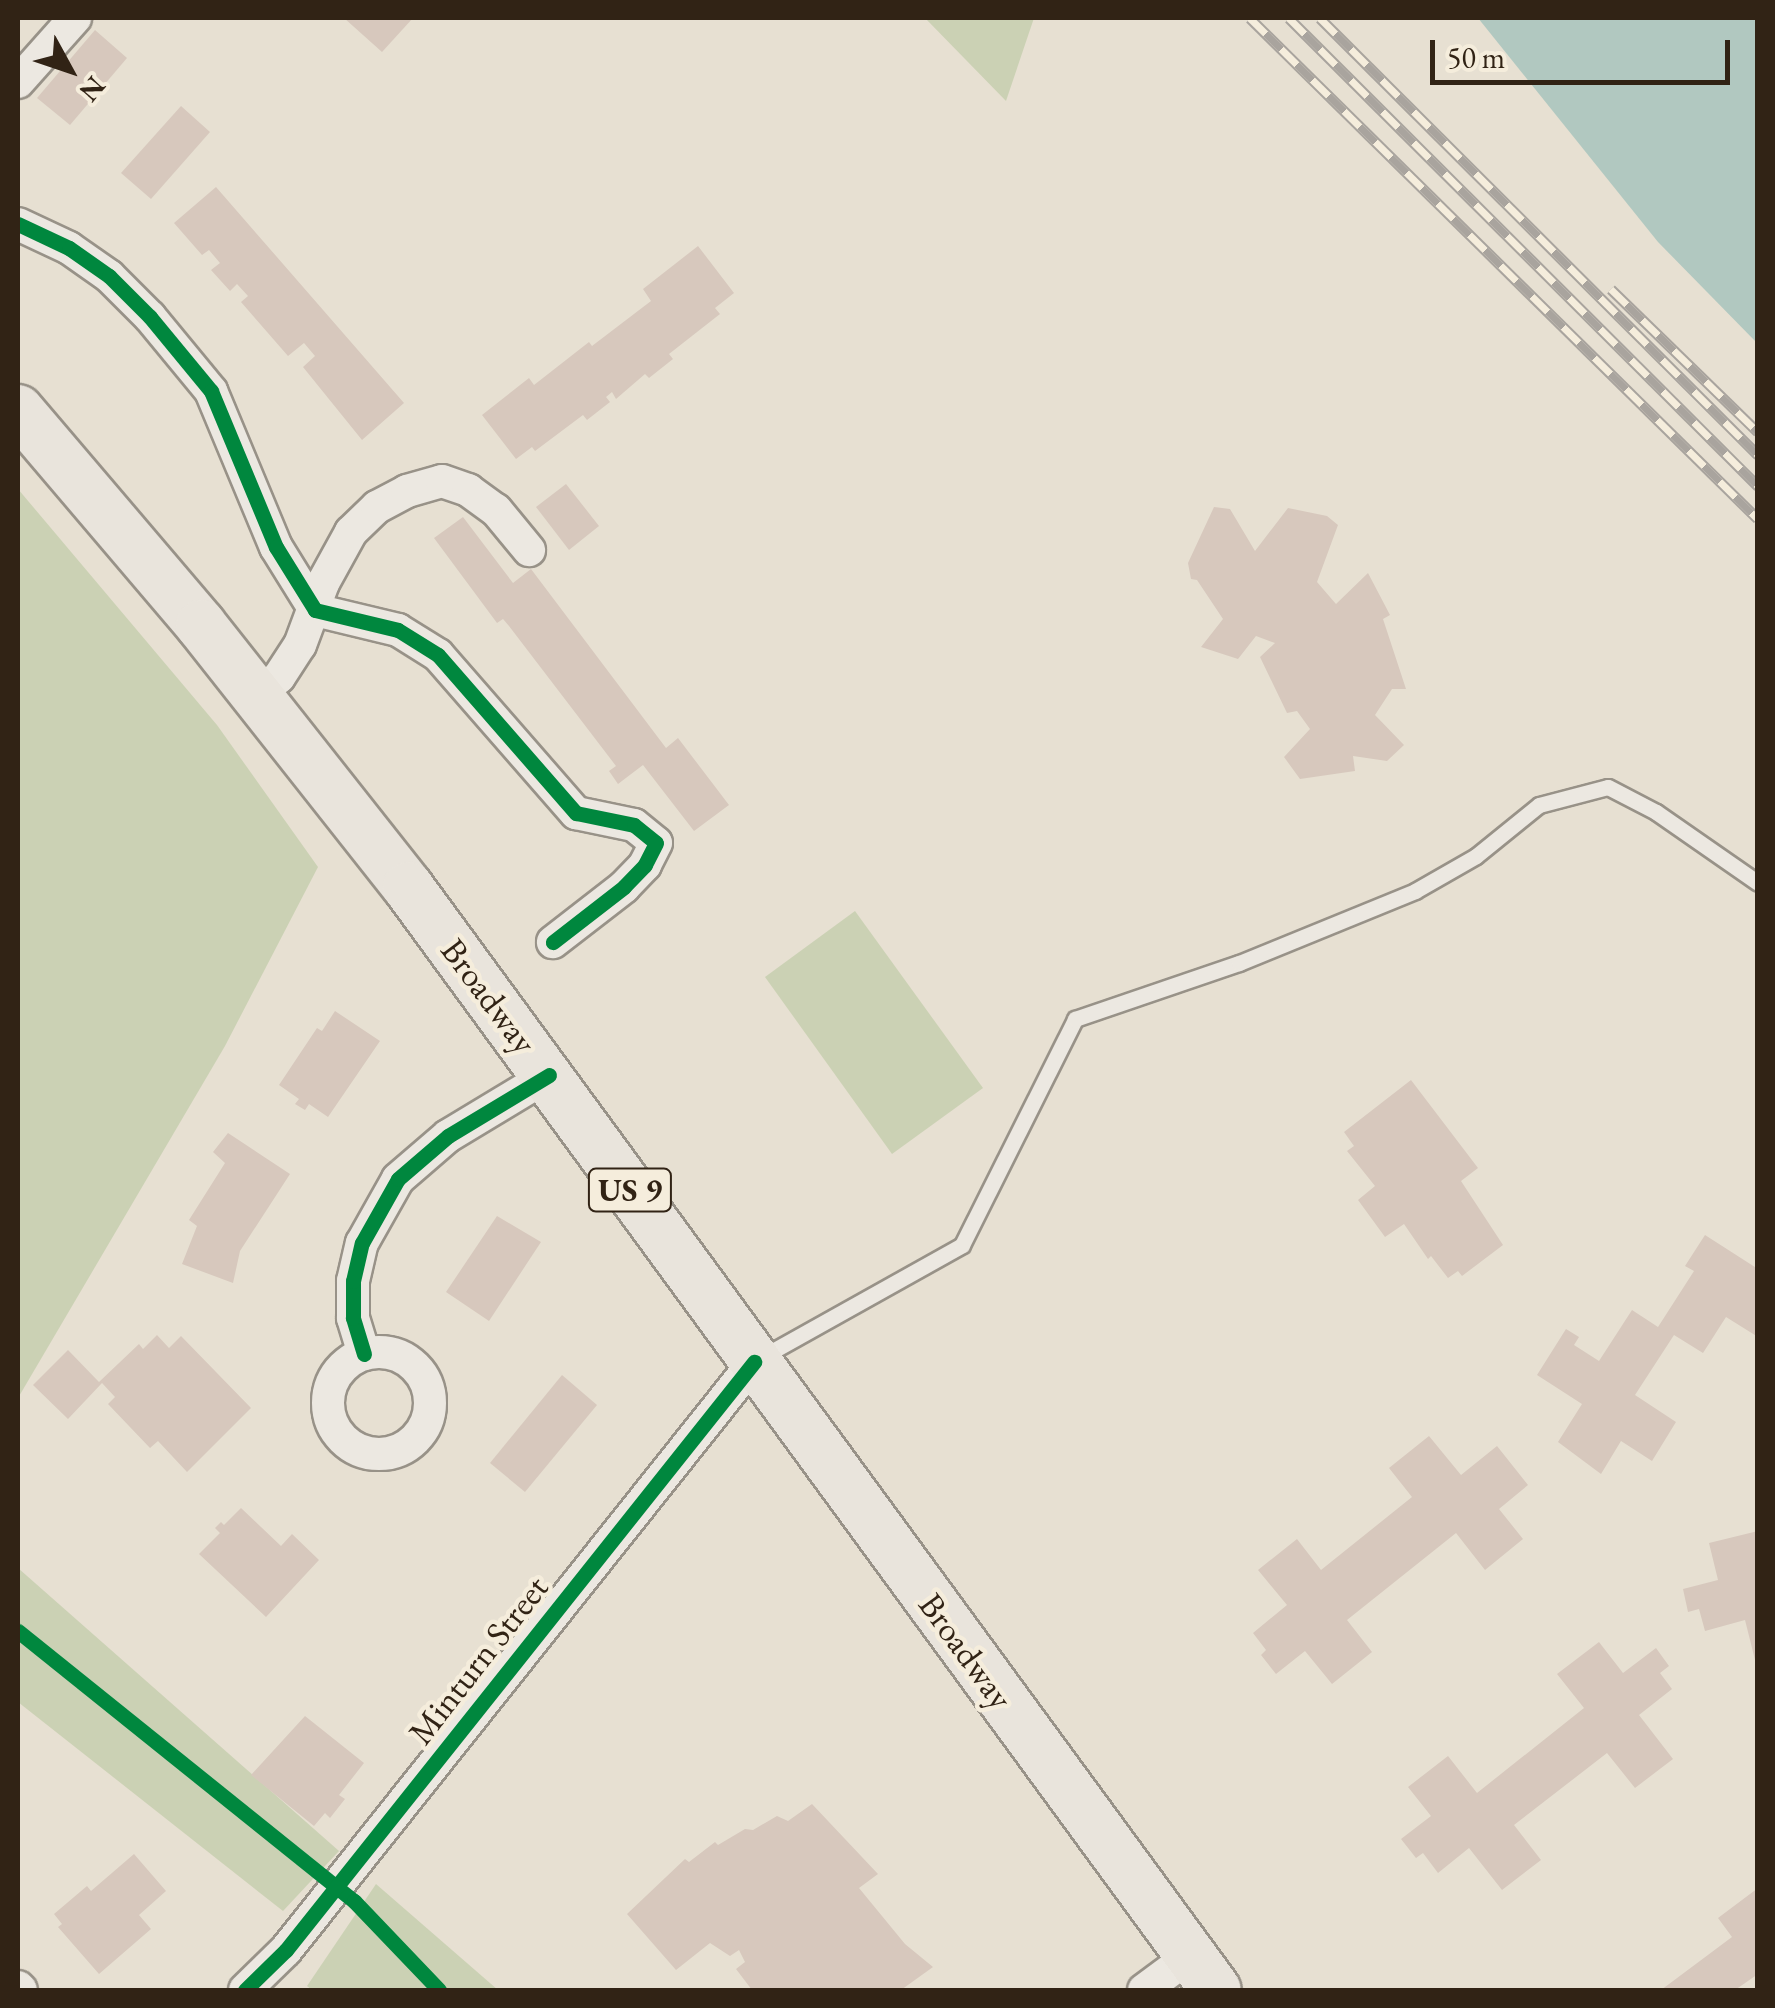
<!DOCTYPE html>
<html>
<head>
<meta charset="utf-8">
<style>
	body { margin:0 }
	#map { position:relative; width:1775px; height:2008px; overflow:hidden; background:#e7e0d2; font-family:"EB Garamond",serif }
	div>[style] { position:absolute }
	.green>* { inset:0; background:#cbd1b4 }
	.water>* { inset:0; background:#b1c8c0 }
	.building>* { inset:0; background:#d7c8bd }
	.roads { filter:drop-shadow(2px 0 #989288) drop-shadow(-2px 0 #989288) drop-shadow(0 2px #989288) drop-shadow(0 -2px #989288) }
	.lane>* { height:15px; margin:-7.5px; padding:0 7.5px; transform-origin:7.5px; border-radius:7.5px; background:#ece8e1 }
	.street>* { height:32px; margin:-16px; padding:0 16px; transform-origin:16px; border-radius:16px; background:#ece8e1 }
	.street>.ring { margin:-16px; padding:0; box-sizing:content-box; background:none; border:32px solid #ece8e1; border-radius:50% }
	.primary>* { height:50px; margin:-25px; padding:0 25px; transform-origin:25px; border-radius:25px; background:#e9e4dc }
	.rail>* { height:11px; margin-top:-5.5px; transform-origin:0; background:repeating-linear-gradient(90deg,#f5eddc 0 22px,#a9a49e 0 44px); box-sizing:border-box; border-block:2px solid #a9a49e }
	.cycleway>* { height:15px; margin:-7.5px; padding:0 7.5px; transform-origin:7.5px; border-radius:7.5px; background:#00873e }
	span { translate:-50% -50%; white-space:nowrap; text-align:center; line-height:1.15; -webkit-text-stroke:9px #f5eddc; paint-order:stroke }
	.shield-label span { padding:2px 8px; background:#f5eddc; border:2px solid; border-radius:8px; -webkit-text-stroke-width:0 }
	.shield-label { font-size:32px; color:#312315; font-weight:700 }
	.street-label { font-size:35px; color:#312315 }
	.frame { position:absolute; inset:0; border:20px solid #312315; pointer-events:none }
	.north { position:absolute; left:20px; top:20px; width:100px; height:100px; -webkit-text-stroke:8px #f5eddc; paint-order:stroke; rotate:130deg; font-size:28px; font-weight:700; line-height:40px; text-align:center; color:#312315 }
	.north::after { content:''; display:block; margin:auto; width:35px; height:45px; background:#312315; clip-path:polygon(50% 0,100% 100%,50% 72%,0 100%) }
	.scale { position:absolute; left:1430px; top:40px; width:300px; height:45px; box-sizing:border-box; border:5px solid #312315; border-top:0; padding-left:12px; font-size:30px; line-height:35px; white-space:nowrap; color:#312315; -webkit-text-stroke:8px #f5eddc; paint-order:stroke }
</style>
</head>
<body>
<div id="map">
	<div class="green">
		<div style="clip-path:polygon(925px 18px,1034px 18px,1006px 101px)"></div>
		<div style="clip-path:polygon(18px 489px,217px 725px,318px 867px,225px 1046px,18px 1398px)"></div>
		<div style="clip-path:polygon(855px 911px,983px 1088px,892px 1154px,765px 977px)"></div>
		<div style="clip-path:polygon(18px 1568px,339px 1851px,283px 1911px,18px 1702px)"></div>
		<div style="clip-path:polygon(376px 1884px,498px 1990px,312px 1990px,307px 1986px)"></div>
	</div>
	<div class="water">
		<div style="clip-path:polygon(1478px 18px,1757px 18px,1757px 343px,1658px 242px)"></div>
	</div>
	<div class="building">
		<div style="clip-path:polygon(344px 18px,413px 18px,382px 52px)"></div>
		<div style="clip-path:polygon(95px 30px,127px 58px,70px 125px,37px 98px)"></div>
		<div style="clip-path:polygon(181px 106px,210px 132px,151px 199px,121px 173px)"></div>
		<div style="clip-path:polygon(216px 187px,404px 403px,362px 440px,303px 367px,315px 356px,304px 343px,288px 356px,241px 302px,248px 296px,237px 284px,230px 291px,211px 270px,220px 263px,209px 250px,202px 255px,174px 223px)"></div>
		<div style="clip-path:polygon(698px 246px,734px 293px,715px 308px,720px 314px,669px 354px,673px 359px,649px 378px,645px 374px,616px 399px,612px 392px,606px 397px,610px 402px,587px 420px,583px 415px,535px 451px,532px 447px,516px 459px,482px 415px,529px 378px,534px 385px,589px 342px,592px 346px,651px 301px,643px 289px)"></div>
		<div style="clip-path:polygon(566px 484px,599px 526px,569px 550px,536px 507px)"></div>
		<div style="clip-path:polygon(1214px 507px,1230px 509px,1255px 551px,1288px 508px,1327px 516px,1338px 525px,1317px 582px,1336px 604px,1368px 573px,1390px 615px,1383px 619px,1406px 689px,1392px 689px,1375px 715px,1404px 745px,1387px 761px,1353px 756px,1355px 771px,1300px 779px,1284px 757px,1310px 729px,1297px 711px,1287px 713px,1260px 657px,1275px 643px,1256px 636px,1238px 659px,1201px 647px,1223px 619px,1197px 580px,1191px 579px,1188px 563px)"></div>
		<div style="clip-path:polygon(463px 517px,513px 583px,531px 569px,666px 748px,678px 738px,729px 805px,694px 831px,643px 765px,618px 784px,609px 771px,616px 766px,509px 626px,503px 619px,497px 623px,434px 538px)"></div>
		<div style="clip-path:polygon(335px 1011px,380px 1041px,328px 1117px,309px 1104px,305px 1110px,295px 1104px,299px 1099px,279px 1085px,317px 1028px,322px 1031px)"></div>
		<div style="clip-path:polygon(1411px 1080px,1478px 1168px,1461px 1181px,1503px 1245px,1462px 1276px,1458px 1271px,1448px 1278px,1431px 1256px,1428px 1259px,1404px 1224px,1385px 1237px,1358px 1200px,1375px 1186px,1347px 1151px,1354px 1146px,1344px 1132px)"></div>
		<div style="clip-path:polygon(228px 1133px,290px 1174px,240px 1251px,233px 1283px,182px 1264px,197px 1226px,189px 1220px,225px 1163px,213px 1152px)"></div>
		<div style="clip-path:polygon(497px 1216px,541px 1242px,489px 1321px,446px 1292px)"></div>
		<div style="clip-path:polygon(1705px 1235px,1758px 1269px,1758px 1337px,1726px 1317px,1703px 1353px,1674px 1335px,1635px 1395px,1676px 1422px,1652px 1461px,1621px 1441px,1601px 1474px,1558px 1442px,1582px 1404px,1537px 1375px,1566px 1329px,1579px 1337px,1574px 1345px,1599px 1361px,1632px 1310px,1658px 1327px,1694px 1271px,1685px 1266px)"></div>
		<div style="clip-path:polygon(157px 1335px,169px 1348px,181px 1336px,251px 1408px,187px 1472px,158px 1441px,150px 1448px,108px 1404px,115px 1397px,102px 1383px,68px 1419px,33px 1385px,68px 1350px,99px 1382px,139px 1344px,143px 1349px)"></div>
		<div style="clip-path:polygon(562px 1375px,597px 1405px,525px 1492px,490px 1463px)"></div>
		<div style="clip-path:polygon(1429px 1436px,1461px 1475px,1497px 1446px,1528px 1485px,1499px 1509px,1523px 1539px,1485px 1570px,1456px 1533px,1347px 1620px,1372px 1652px,1332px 1684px,1305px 1651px,1276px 1674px,1261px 1655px,1266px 1650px,1253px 1633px,1287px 1605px,1258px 1570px,1297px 1539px,1321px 1570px,1412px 1497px,1389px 1468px)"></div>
		<div style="clip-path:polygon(241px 1508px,281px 1546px,292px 1534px,319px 1560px,266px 1617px,199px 1554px,220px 1533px,215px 1528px,221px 1522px,224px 1525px)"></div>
		<div style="clip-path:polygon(1758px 1531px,1758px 1664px,1756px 1664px,1745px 1620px,1705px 1631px,1699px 1609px,1688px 1612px,1683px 1589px,1718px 1580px,1709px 1543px)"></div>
		<div style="clip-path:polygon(1599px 1642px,1623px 1673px,1656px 1648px,1669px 1666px,1660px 1673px,1672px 1689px,1639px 1715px,1673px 1759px,1635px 1788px,1607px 1753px,1514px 1825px,1541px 1860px,1502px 1890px,1469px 1848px,1438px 1873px,1423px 1853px,1416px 1858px,1401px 1839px,1431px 1816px,1408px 1787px,1448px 1756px,1477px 1793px,1584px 1708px,1557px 1674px)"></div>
		<div style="clip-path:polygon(305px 1716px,364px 1763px,339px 1795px,345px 1799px,330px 1818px,325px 1813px,314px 1826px,251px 1775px)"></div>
		<div style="clip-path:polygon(812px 1804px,878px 1874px,859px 1888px,905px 1944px,933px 1967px,901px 1990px,752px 1990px,736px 1969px,745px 1962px,739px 1950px,730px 1956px,710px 1943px,676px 1970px,627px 1914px,685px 1859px,689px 1862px,715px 1842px,718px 1845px,745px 1829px,753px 1830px,777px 1816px,788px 1821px)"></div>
		<div style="clip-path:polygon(134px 1854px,166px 1891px,139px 1915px,151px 1929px,99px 1974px,58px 1927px,62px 1924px,54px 1914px,87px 1886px,91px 1891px)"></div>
		<div style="clip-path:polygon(1758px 1888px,1758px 1974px,1735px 1990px,1661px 1990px,1732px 1937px,1718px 1918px)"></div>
	</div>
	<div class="roads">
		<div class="lane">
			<div style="left:762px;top:1357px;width:229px;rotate:-29.2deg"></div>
			<div style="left:962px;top:1245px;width:253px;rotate:-63.4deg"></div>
			<div style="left:1075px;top:1019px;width:173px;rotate:-18.9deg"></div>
			<div style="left:1239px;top:963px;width:190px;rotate:-22.2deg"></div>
			<div style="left:1415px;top:891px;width:70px;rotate:-29.8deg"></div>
			<div style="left:1476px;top:856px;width:81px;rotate:-39deg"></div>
			<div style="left:1539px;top:805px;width:71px;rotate:-14.6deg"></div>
			<div style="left:1608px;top:787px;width:54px;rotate:27.5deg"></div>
			<div style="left:1656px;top:812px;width:124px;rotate:34.8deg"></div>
		</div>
		<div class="street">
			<div style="left:18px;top:82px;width:86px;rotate:-48.3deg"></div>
			<div style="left:18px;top:224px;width:56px;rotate:25.2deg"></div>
			<div style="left:69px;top:248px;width:49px;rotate:35deg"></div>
			<div style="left:109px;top:276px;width:58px;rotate:45deg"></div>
			<div style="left:150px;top:317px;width:96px;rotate:50.5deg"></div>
			<div style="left:211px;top:391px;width:169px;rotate:67.4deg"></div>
			<div style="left:276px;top:547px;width:74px;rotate:58.2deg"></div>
			<div style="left:315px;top:610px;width:85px;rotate:13.5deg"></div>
			<div style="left:398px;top:630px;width:47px;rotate:32deg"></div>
			<div style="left:438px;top:655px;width:210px;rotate:48.9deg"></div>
			<div style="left:576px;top:813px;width:59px;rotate:11.7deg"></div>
			<div style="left:634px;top:825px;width:28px;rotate:39deg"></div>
			<div style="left:656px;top:843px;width:25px;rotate:117deg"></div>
			<div style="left:645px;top:865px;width:30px;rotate:134deg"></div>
			<div style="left:624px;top:887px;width:90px;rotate:142.2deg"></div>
			<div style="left:257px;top:696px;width:29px;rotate:-41deg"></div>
			<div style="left:279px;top:677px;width:38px;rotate:-57deg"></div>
			<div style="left:300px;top:645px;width:66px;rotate:-69.6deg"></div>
			<div style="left:323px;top:583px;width:58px;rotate:-61.2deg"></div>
			<div style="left:351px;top:532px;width:36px;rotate:-44deg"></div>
			<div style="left:377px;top:507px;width:34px;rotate:-28deg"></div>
			<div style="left:407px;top:491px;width:36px;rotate:-16deg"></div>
			<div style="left:442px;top:481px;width:28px;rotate:19deg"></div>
			<div style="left:468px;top:490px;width:34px;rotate:36deg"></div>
			<div style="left:496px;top:510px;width:52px;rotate:50.5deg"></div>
			<div class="ring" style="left:328px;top:1352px;width:70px;height:70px"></div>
			<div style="left:364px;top:1354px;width:38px;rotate:-107deg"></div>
			<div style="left:353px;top:1318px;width:37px;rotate:-90deg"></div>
			<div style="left:353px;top:1281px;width:39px;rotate:-77deg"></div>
			<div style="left:362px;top:1243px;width:73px;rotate:-60.6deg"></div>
			<div style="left:398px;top:1179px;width:66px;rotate:-40.7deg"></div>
			<div style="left:448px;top:1136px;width:118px;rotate:-31.1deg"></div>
			<div style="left:18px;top:1987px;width:4px;rotate:45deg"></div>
			<div style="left:245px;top:1990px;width:57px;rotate:-44.3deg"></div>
			<div style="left:286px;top:1950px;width:752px;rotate:-51.48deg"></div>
			<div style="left:1144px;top:1990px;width:57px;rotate:-36.5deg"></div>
		</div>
		<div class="primary">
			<div style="left:18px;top:410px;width:282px;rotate:49.6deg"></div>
			<div style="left:201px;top:625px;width:334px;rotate:51.7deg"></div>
			<div style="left:408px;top:887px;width:1367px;rotate:53.78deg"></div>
		</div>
	</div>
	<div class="rail">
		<div style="left:1250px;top:18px;width:713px;rotate:44.6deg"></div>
		<div style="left:1289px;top:18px;width:663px;rotate:44.94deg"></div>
		<div style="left:1320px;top:18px;width:619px;rotate:44.93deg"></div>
		<div style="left:1611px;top:289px;width:205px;rotate:44.2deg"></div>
	</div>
	<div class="cycleway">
		<div style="left:18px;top:224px;width:56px;rotate:25.2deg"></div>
		<div style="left:69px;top:248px;width:49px;rotate:35deg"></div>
		<div style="left:109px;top:276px;width:58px;rotate:45deg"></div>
		<div style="left:150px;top:317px;width:96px;rotate:50.5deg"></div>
		<div style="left:211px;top:391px;width:169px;rotate:67.4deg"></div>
		<div style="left:276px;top:547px;width:74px;rotate:58.2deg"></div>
		<div style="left:315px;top:610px;width:85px;rotate:13.5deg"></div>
		<div style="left:398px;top:630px;width:47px;rotate:32deg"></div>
		<div style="left:438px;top:655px;width:210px;rotate:48.9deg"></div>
		<div style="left:576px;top:813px;width:59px;rotate:11.7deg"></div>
		<div style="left:634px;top:825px;width:28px;rotate:39deg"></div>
		<div style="left:656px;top:843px;width:25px;rotate:117deg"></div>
		<div style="left:645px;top:865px;width:30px;rotate:134deg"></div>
		<div style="left:624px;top:887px;width:90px;rotate:142.2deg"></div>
		<div style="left:364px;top:1354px;width:38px;rotate:-107deg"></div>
		<div style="left:353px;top:1318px;width:37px;rotate:-90deg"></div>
		<div style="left:353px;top:1281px;width:39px;rotate:-77deg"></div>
		<div style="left:362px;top:1243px;width:73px;rotate:-60.6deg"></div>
		<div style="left:398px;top:1179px;width:66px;rotate:-40.7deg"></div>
		<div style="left:448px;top:1136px;width:118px;rotate:-31.1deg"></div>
		<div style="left:18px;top:1631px;width:431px;rotate:38.8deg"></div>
		<div style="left:354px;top:1901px;width:123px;rotate:46.3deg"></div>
		<div style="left:245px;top:1990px;width:57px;rotate:-44.3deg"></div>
		<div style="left:286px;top:1950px;width:752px;rotate:-51.48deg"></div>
	</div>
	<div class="shield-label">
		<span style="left:630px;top:1190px">US 9</span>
	</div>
	<div class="street-label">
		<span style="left:489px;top:996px;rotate:53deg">Broadway</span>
		<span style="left:966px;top:1651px;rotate:54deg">Broadway</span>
		<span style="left:478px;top:1660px;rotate:-52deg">Minturn Street</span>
	</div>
	<div class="frame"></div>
	<div class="north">N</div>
	<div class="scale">50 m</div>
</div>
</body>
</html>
